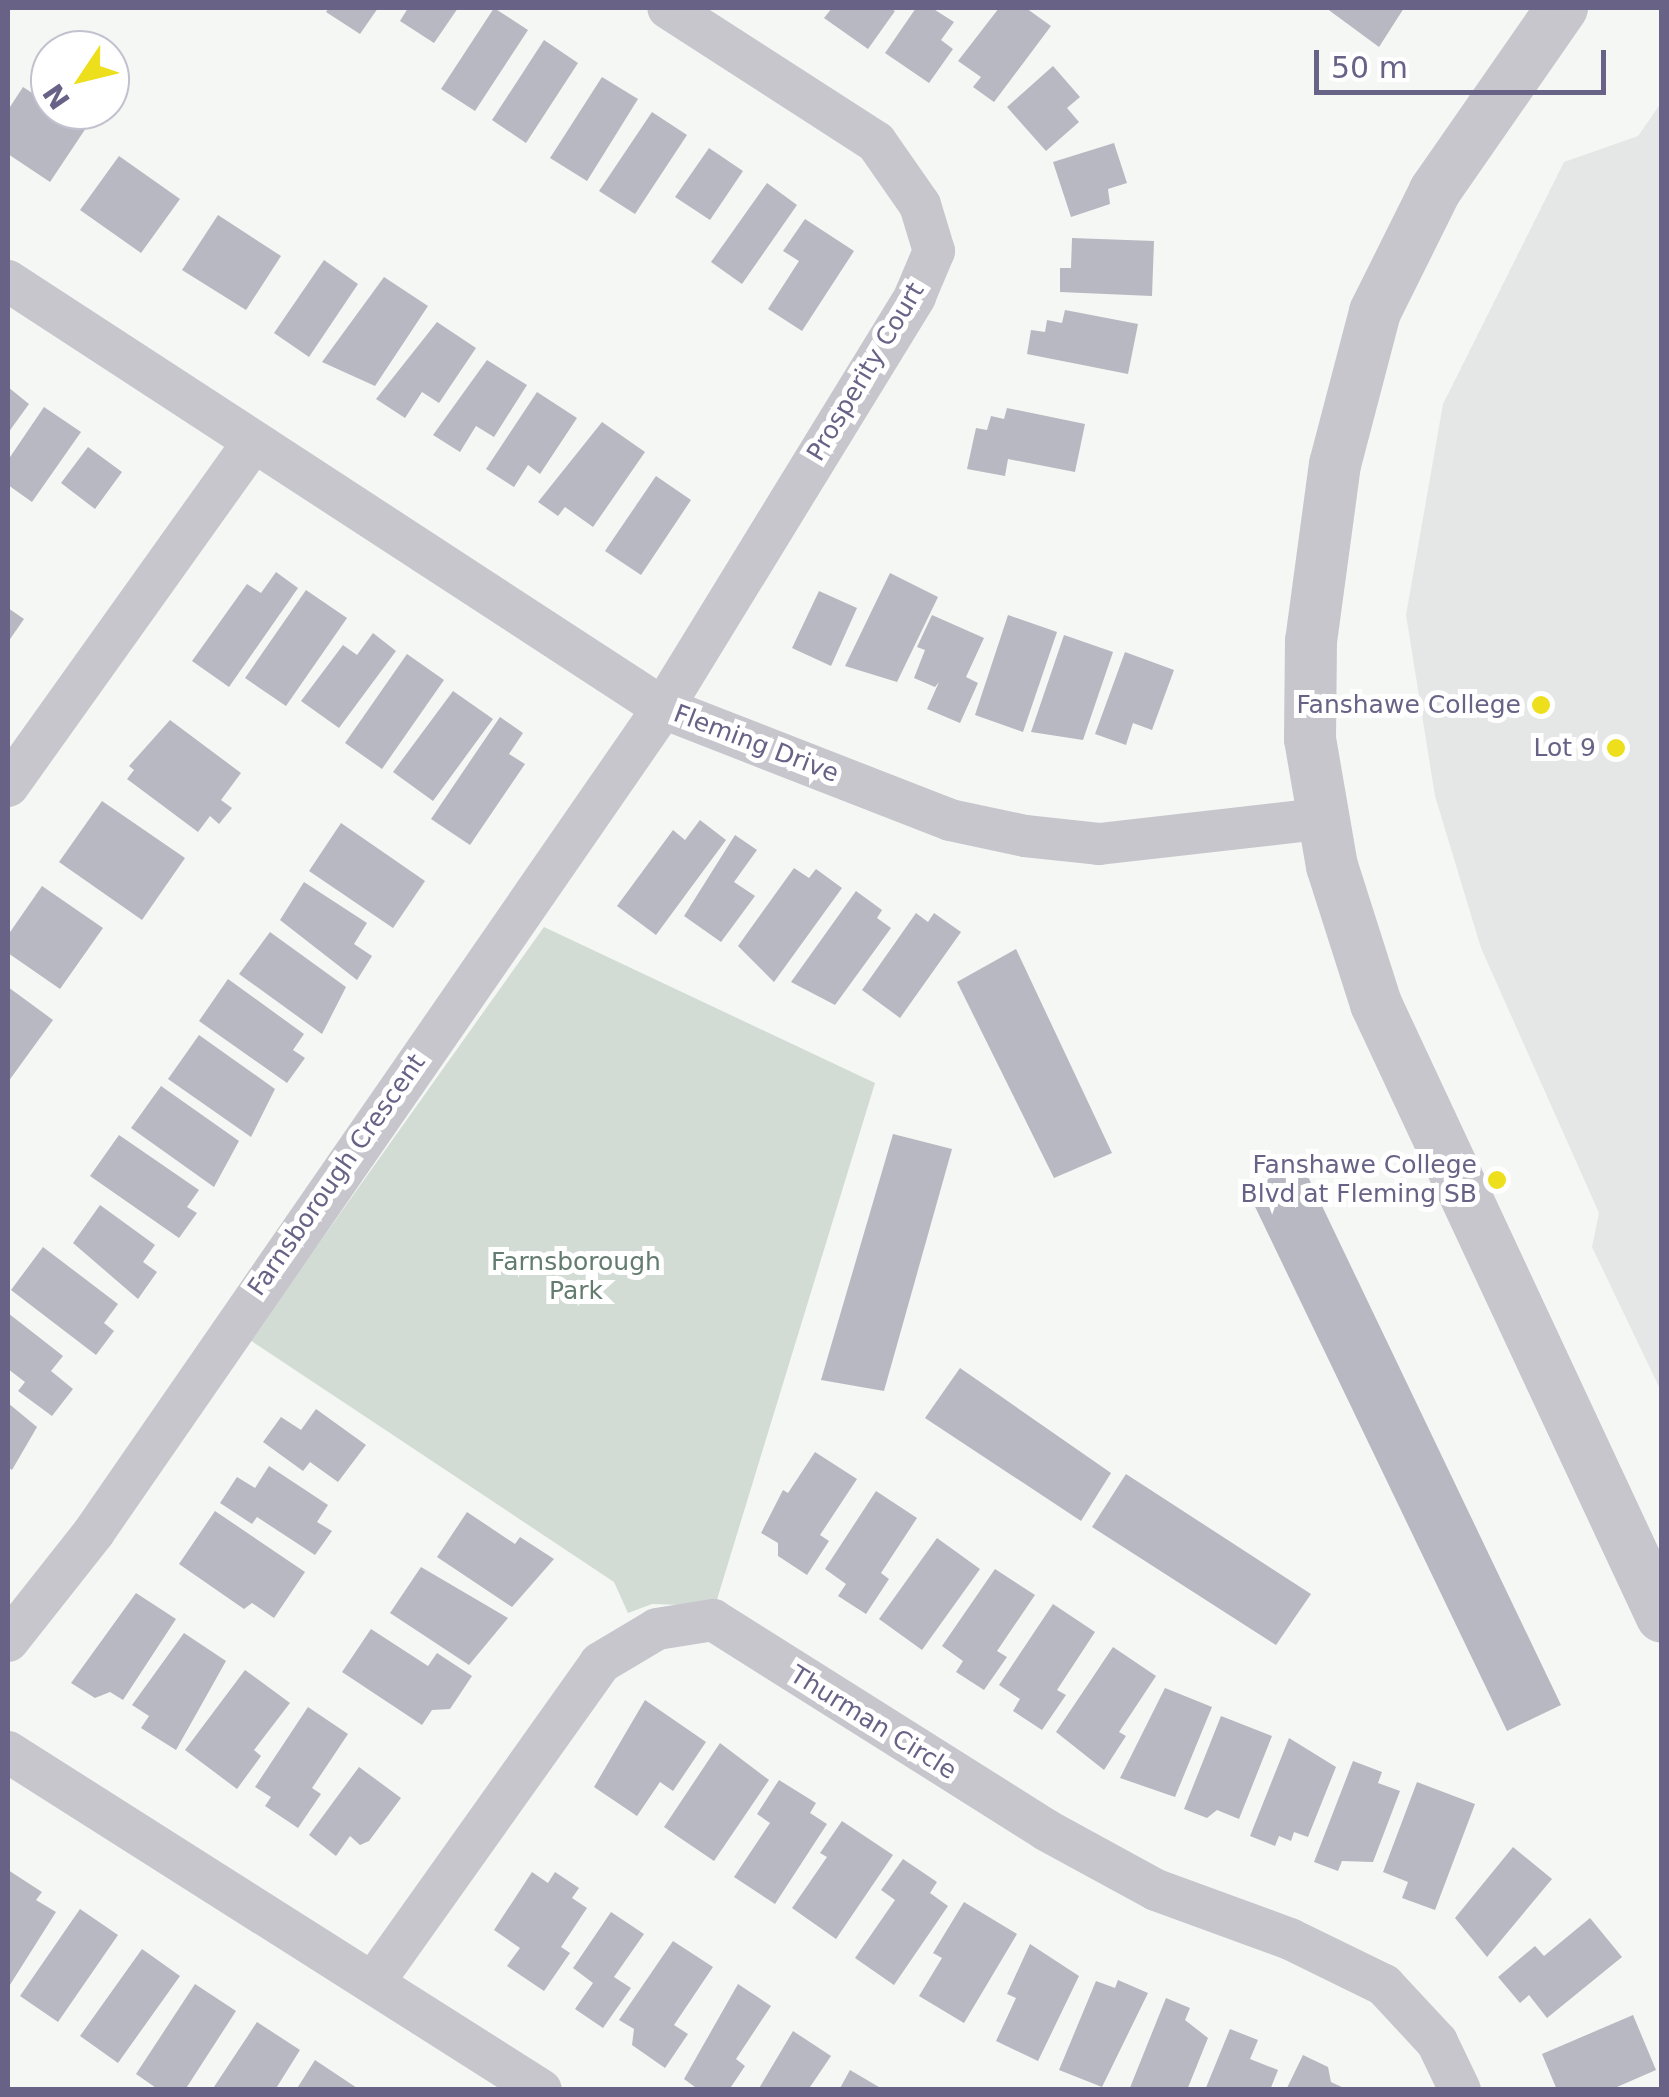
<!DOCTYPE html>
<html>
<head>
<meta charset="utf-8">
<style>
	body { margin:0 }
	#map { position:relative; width:1669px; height:2097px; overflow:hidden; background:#f4f7f3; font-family:"DejaVu Sans",sans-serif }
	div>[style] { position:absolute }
	.built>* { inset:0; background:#e5e7e6 }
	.green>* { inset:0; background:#d2dcd5 }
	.building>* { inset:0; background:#b8b8c2 }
	.minor>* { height:42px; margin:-21px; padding:0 21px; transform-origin:21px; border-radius:21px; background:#c7c6cd }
	.tertiary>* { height:52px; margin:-26px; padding:0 26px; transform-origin:26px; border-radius:26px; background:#c7c6cd }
	.dots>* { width:28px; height:28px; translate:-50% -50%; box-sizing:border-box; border:5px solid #fff; border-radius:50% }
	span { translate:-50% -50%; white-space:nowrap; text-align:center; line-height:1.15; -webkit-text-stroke:10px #fff; paint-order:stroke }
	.street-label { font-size:25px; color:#686386 }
	.poi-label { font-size:25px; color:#686386 }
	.right { translate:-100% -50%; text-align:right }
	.park-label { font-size:25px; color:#637c6f }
	.frame { position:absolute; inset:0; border:10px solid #686386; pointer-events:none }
	.north { position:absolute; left:30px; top:30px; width:100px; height:100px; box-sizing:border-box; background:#fff; border:2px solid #c3c1cf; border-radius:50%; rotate:235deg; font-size:28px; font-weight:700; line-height:40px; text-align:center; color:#686386 }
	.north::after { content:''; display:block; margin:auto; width:35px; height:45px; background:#eddf1c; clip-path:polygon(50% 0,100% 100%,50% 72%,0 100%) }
	.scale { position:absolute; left:1314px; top:50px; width:292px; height:45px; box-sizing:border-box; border:5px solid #686386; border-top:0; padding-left:12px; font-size:30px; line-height:35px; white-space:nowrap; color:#686386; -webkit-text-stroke:8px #fff; paint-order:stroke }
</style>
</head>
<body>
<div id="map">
	<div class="built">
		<div style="clip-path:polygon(1661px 103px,1661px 1391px,1592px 1247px,1599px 1213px,1481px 948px,1435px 796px,1406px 615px,1443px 404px,1564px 162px,1638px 136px)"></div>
	</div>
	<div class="green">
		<div style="clip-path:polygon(544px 927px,875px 1083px,715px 1606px,652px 1604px,628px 1613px,614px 1582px,250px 1340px)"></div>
	</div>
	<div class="building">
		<div style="clip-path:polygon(329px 8px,378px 8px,360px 34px,326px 12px)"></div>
		<div style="clip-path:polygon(408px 8px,458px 8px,434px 43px,400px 21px)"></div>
		<div style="clip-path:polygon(494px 8px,528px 30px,475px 111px,441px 89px)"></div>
		<div style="clip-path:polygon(832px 8px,889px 8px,895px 11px,868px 49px,824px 18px)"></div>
		<div style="clip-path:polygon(916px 8px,932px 8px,954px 22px,941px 40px,953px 49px,929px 83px,885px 53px)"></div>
		<div style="clip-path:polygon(999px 8px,1026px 8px,1051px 26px,994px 102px,973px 87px,981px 77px,958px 61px)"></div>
		<div style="clip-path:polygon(1326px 8px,1404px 8px,1379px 47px)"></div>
		<div style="clip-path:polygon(544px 40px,578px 63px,526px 143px,492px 120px)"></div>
		<div style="clip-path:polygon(1053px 66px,1080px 97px,1067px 108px,1079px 122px,1046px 151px,1007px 107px)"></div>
		<div style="clip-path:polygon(602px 77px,638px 99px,587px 181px,550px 158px)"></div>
		<div style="clip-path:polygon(23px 87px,86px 128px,50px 182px,8px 154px,8px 110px)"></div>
		<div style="clip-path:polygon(652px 112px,687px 135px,635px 214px,599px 191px)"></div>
		<div style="clip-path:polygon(1114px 143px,1127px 183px,1108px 189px,1110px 204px,1071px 217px,1053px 162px)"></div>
		<div style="clip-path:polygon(709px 148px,743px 171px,710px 220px,675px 197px)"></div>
		<div style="clip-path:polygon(119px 156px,180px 199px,141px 253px,80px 210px)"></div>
		<div style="clip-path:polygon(767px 183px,797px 205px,742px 284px,711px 262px)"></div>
		<div style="clip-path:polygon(218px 215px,281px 256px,246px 310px,182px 270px)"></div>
		<div style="clip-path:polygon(805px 219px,854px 251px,802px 331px,768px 309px,799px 261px,783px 251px)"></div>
		<div style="clip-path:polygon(1072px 238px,1154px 241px,1152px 296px,1060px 292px,1060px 268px,1071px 268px)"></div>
		<div style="clip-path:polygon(324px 260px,358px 284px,309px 357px,274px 333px)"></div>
		<div style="clip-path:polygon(384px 277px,428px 306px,375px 386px,322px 362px)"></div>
		<div style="clip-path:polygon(1065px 310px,1138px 324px,1128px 374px,1027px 354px,1031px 330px,1045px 332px,1047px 320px,1062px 323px)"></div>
		<div style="clip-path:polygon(437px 322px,476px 348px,439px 403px,422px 392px,405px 418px,376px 399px)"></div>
		<div style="clip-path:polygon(487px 360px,527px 385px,494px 437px,476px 426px,460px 452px,433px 435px)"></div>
		<div style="clip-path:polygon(8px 387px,29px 404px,8px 433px)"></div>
		<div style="clip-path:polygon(537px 392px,577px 418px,540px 474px,528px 465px,514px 487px,486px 469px)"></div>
		<div style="clip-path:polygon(44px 407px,81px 432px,32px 502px,8px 485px,8px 460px)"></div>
		<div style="clip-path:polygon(1007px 408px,1085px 424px,1075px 472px,1008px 459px,1005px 476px,967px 469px,976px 428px,987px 430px,991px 416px,1004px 419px)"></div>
		<div style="clip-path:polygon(602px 422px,645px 452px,593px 527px,565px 507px,558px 516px,538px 502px)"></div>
		<div style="clip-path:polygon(88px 447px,122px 472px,95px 509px,61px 483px)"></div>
		<div style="clip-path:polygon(656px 476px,691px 500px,641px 575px,605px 551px)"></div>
		<div style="clip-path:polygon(276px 572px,298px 588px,229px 687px,192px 661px,247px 584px,261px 593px)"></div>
		<div style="clip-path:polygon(890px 573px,938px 597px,897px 682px,845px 666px)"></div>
		<div style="clip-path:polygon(306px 590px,347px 618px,286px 706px,245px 678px)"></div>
		<div style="clip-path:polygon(819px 591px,857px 608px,831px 666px,792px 648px)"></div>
		<div style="clip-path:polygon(8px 608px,24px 619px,8px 642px)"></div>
		<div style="clip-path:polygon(932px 615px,984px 638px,966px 677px,978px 683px,960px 723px,927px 709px,939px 682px,935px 687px,914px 678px,925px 650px,917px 647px)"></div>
		<div style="clip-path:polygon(1008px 615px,1057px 632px,1023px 732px,975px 715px)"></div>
		<div style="clip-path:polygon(373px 633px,396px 651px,339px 728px,301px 701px,343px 645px,357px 655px)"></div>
		<div style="clip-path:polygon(1064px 635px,1113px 652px,1083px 740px,1031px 732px)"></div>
		<div style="clip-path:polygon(1125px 652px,1174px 670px,1152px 730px,1133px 723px,1126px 745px,1095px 734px)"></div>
		<div style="clip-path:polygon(407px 654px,444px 680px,382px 769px,345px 743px)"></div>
		<div style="clip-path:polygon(453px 691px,493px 719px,433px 801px,393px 772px)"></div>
		<div style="clip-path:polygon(500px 717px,523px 733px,509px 754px,525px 764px,470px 845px,431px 819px)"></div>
		<div style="clip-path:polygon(170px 720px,241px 773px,221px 800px,232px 808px,219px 824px,210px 816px,198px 832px,127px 779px,134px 770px,129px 766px)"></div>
		<div style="clip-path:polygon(102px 801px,185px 858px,142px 920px,59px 862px)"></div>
		<div style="clip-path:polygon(700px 820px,726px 840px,656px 935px,617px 906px,673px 830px,685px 840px)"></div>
		<div style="clip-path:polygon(341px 823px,425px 881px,393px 928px,309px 871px)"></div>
		<div style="clip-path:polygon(735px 835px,757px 850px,734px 882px,755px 896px,721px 942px,684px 916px)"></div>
		<div style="clip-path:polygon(794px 868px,809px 878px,816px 869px,842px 888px,774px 982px,738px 946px)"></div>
		<div style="clip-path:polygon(304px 882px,367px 923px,354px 944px,372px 956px,357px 980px,280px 920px)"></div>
		<div style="clip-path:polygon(42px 886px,103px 928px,60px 989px,8px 953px,8px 935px)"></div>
		<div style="clip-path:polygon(856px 891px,882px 910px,877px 918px,891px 928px,835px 1005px,791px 982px)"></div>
		<div style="clip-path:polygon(916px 913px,928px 922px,934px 913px,961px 932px,900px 1018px,862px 990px)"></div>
		<div style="clip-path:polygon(270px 932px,346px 987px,322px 1034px,239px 974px)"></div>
		<div style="clip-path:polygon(1016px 949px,1112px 1153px,1054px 1178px,957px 982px)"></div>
		<div style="clip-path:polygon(228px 979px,304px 1034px,293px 1050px,305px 1058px,287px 1083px,199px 1021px)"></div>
		<div style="clip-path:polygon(8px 987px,53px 1020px,8px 1082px)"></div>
		<div style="clip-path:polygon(199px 1035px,275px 1089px,251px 1137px,168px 1079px)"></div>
		<div style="clip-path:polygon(161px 1086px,239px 1141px,214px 1187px,131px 1128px)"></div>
		<div style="clip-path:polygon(893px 1134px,952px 1149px,884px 1391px,821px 1380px)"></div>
		<div style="clip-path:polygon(119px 1135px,199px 1190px,187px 1207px,197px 1213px,179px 1238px,90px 1176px)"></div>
		<div style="clip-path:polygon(1301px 1162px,1561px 1705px,1507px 1731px,1247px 1190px)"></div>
		<div style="clip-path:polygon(100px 1205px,155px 1245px,143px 1262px,157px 1272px,138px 1299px,73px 1243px)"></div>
		<div style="clip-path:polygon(43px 1247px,118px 1304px,104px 1323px,114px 1331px,96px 1355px,11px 1290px)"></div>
		<div style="clip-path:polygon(8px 1313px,63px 1356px,51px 1371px,73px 1389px,52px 1416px,18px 1391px,25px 1382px,8px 1369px)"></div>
		<div style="clip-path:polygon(960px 1368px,1111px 1473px,1081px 1521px,925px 1418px)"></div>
		<div style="clip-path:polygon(8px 1403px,37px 1427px,12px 1470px,8px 1467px)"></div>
		<div style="clip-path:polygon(316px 1409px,366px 1445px,338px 1482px,310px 1462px,303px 1471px,263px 1442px,281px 1417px,301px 1430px)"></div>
		<div style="clip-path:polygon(815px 1452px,857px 1479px,820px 1535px,829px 1541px,807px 1575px,778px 1556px,778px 1543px,761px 1533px,783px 1490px,788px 1493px)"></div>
		<div style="clip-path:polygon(269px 1466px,328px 1505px,317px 1522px,332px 1531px,315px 1555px,257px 1517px,252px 1524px,220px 1503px,237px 1477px,255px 1488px)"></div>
		<div style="clip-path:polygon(1126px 1474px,1311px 1594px,1276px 1645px,1092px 1527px)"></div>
		<div style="clip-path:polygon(876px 1491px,917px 1518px,881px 1573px,889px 1579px,866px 1614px,838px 1596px,846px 1584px,825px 1569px)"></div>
		<div style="clip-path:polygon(215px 1511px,305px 1572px,274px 1618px,252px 1603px,244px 1609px,179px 1564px)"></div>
		<div style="clip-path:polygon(467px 1512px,515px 1544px,520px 1537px,554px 1559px,512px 1607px,437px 1557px)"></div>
		<div style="clip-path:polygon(937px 1538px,980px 1569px,922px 1650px,879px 1619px)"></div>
		<div style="clip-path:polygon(421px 1567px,508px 1618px,469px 1665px,390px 1613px)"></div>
		<div style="clip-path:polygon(995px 1569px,1035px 1595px,997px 1651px,1007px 1657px,984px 1690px,956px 1672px,963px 1661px,942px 1646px)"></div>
		<div style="clip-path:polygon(136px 1593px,176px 1619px,123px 1700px,110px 1692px,95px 1698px,71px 1683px)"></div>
		<div style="clip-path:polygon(1053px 1604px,1095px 1632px,1057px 1690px,1066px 1695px,1042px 1730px,1013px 1711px,1020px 1699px,999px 1685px)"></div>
		<div style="clip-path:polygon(371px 1629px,428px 1666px,437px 1653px,472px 1676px,450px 1709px,432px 1710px,422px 1725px,342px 1672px)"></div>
		<div style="clip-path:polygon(184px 1633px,226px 1661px,176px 1750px,141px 1728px,149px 1716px,132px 1705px)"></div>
		<div style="clip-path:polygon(1113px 1647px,1156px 1676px,1119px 1732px,1126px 1736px,1104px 1770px,1056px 1732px)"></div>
		<div style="clip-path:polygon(245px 1670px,290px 1703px,254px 1750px,261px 1756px,237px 1789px,185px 1750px)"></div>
		<div style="clip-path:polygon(1165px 1688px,1212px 1707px,1175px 1797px,1120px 1778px)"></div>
		<div style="clip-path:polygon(645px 1700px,706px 1742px,673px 1791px,660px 1782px,637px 1816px,594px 1787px)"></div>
		<div style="clip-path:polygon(308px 1707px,348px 1734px,312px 1788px,321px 1794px,298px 1828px,265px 1806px,271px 1797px,255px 1787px)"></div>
		<div style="clip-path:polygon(1221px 1716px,1272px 1736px,1239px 1819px,1217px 1810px,1207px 1818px,1184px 1809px)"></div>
		<div style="clip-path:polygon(1289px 1738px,1336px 1767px,1308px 1837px,1294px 1832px,1291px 1841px,1279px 1836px,1275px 1846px,1250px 1836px)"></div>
		<div style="clip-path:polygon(720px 1743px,769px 1780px,714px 1861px,664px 1827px)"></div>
		<div style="clip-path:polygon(1353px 1761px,1382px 1772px,1378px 1783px,1400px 1791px,1373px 1862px,1342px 1861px,1338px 1871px,1314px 1862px)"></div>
		<div style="clip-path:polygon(359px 1767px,401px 1798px,369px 1841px,360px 1845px,350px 1836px,336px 1856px,309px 1835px)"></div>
		<div style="clip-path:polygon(779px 1780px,816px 1803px,810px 1813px,827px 1824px,775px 1904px,734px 1877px,770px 1823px,757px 1814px)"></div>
		<div style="clip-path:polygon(1417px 1782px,1475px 1804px,1435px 1910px,1402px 1898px,1408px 1882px,1383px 1872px)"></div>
		<div style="clip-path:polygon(842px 1821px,893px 1855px,836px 1939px,792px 1908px,827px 1857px,820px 1853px)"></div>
		<div style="clip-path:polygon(1513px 1847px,1552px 1879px,1487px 1957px,1455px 1918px)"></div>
		<div style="clip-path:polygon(903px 1859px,937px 1882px,930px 1893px,948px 1906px,894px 1985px,855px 1958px,895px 1900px,881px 1890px)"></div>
		<div style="clip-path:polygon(8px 1870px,42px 1892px,36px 1900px,56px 1912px,8px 1988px)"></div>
		<div style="clip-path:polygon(532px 1872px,548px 1883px,555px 1872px,579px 1888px,572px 1898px,587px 1908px,561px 1947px,570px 1953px,544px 1991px,507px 1966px,520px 1948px,494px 1930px)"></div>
		<div style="clip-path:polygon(964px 1902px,1017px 1934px,964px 2023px,919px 1996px,942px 1958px,933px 1953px)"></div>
		<div style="clip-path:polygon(80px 1909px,118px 1935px,58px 2022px,20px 1996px)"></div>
		<div style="clip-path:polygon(611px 1912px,644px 1934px,614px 1977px,631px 1988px,603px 2028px,575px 2009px,593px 1983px,573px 1968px)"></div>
		<div style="clip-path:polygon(1590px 1918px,1622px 1957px,1547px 2018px,1529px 1995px,1520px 2003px,1498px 1977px,1535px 1946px,1544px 1956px)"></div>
		<div style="clip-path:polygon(673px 1941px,713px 1967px,674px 2025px,688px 2034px,665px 2068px,632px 2045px,634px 2029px,619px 2020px)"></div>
		<div style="clip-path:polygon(1030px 1944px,1079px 1976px,1038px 2061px,996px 2041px,1016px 1998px,1007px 1994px)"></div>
		<div style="clip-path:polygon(142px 1949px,180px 1976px,118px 2063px,80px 2036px)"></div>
		<div style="clip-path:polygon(1118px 1980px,1148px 1993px,1102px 2087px,1059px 2070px,1096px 1981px,1115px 1988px)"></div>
		<div style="clip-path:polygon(195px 1984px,236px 2011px,185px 2090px,159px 2090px,136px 2074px)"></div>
		<div style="clip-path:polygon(738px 1984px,771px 2006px,736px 2059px,745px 2066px,729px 2090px,699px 2090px,684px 2079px)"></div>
		<div style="clip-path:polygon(1166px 1998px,1190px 2008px,1185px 2020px,1208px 2038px,1187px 2090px,1129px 2090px)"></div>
		<div style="clip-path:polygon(1633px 2015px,1656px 2070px,1610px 2090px,1557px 2090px,1542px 2054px)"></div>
		<div style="clip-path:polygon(257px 2022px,300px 2050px,275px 2090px,212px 2090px)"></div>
		<div style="clip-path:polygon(1230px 2029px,1258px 2040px,1250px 2059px,1278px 2070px,1270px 2090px,1205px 2090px)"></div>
		<div style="clip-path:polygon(793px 2031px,831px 2056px,808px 2090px,758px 2090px)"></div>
		<div style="clip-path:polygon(1303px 2055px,1328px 2067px,1331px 2082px,1348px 2090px,1286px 2090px)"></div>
		<div style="clip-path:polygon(315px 2060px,360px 2090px,296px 2090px)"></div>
		<div style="clip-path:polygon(850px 2070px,884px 2090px,839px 2090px)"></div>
	</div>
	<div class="minor">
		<div style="left:8px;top:281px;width:782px;rotate:33.1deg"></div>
		<div style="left:663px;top:708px;width:308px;rotate:21.3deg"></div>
		<div style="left:950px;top:820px;width:77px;rotate:12deg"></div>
		<div style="left:1025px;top:836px;width:74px;rotate:6.2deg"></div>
		<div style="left:1099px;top:844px;width:228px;rotate:-6.5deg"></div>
		<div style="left:8px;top:786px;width:422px;rotate:-54.5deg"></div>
		<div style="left:8px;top:1641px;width:139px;rotate:-51.7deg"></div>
		<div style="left:94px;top:1532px;width:1001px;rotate:-55.37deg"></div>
		<div style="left:663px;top:708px;width:483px;rotate:-58.5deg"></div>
		<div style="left:915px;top:296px;width:49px;rotate:-67.1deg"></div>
		<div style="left:934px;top:251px;width:48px;rotate:-106.9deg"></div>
		<div style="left:920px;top:205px;width:77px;rotate:-124.9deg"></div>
		<div style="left:876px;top:142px;width:247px;rotate:-147.2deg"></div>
		<div style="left:8px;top:1752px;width:631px;rotate:32.38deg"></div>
		<div style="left:373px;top:1983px;width:392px;rotate:-54.6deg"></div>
		<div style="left:600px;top:1663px;width:66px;rotate:-30.8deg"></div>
		<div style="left:657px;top:1629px;width:57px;rotate:-9.1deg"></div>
		<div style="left:713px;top:1620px;width:394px;rotate:32.2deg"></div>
		<div style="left:1046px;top:1830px;width:125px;rotate:28.6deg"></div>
		<div style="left:1156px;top:1890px;width:143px;rotate:20.1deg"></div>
		<div style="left:1290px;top:1939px;width:105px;rotate:26.1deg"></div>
		<div style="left:1384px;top:1985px;width:78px;rotate:47.1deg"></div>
		<div style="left:1437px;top:2042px;width:53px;rotate:64.4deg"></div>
	</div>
	<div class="tertiary">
		<div style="left:1562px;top:8px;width:223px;rotate:124.8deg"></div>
		<div style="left:1435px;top:191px;width:135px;rotate:116.4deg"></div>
		<div style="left:1375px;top:312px;width:157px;rotate:104.7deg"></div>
		<div style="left:1335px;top:464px;width:179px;rotate:97.7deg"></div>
		<div style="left:1311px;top:641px;width:98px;rotate:90.6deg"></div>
		<div style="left:1310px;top:739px;width:129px;rotate:80.2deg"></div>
		<div style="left:1332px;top:866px;width:145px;rotate:72.3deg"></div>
		<div style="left:1376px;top:1004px;width:676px;rotate:64.99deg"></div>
	</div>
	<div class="dots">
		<div style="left:1541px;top:705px;background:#eddf1c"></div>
		<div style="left:1616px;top:748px;background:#eddf1c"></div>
		<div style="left:1497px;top:1180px;background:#eddf1c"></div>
	</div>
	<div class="street-label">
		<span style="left:866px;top:372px;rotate:-59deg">Prosperity Court</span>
		<span style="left:756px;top:744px;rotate:21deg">Fleming Drive</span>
		<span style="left:337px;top:1175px;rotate:-55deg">Farnsborough Crescent</span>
		<span style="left:873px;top:1723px;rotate:32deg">Thurman Circle</span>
	</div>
	<div class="poi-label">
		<span class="right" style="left:1521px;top:705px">Fanshawe College</span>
		<span class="right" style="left:1596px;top:748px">Lot 9</span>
		<span class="right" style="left:1477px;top:1180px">Fanshawe College<br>Blvd at Fleming SB</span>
	</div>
	<div class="park-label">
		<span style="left:576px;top:1277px">Farnsborough<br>Park</span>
	</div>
	<div class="frame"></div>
	<div class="north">N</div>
	<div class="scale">50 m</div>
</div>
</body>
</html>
